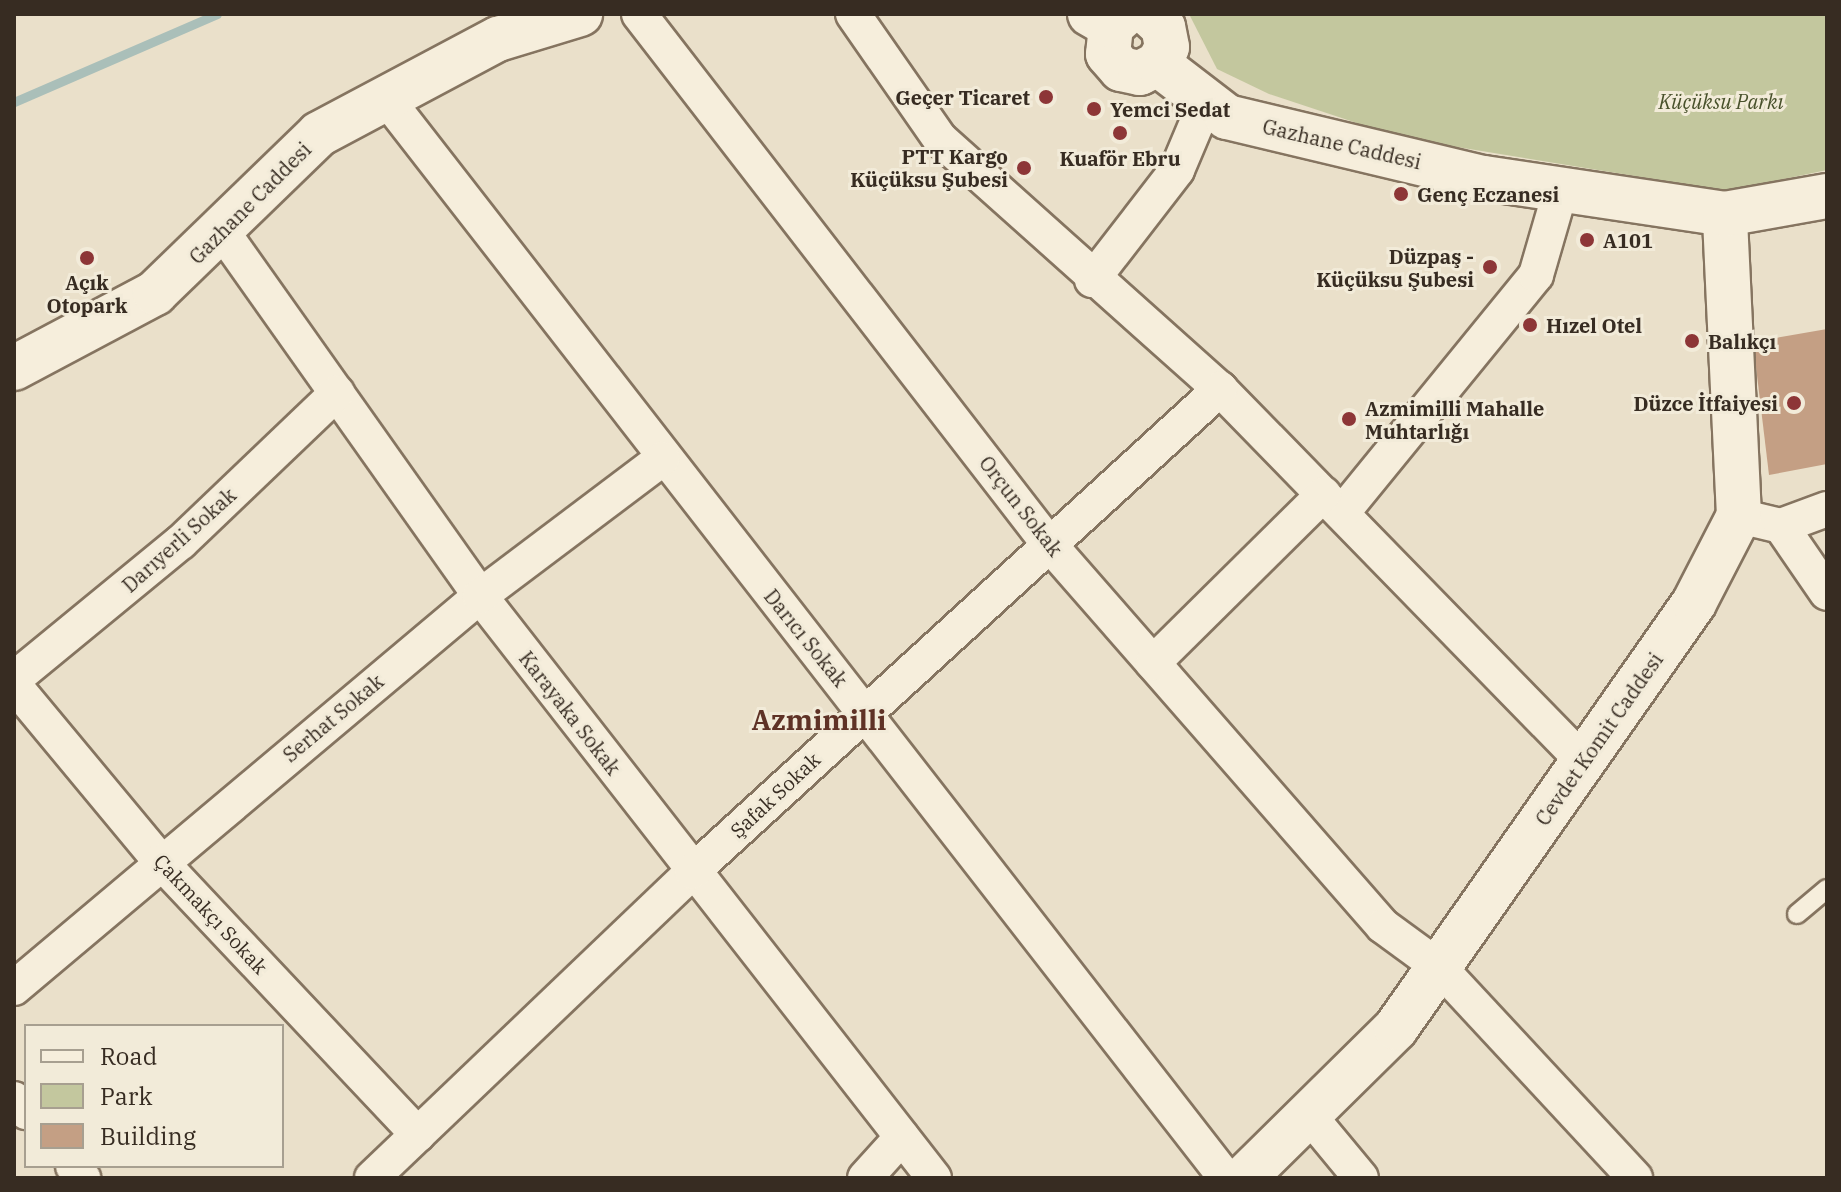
<!DOCTYPE html>
<html>
<head>
<meta charset="utf-8">
<style>
	body { margin:0 }
	#map { position:relative; width:1841px; height:1192px; overflow:hidden; background:#eae0ca; font-family:"IBM Plex Serif",serif }
	div>[style] { position:absolute }
	.green>* { inset:0; background:#c3c79e }
	.stream>* { height:9px; margin:-4.5px; padding:0 4.5px; transform-origin:4.5px; border-radius:4.5px; background:#aabfb9 }
	.building>* { inset:0; background:#c49f84 }
	.roads { filter:drop-shadow(2px 0 #857460) drop-shadow(-2px 0 #857460) drop-shadow(0 2px #857460) drop-shadow(0 -2px #857460) }
	.service>* { height:18px; margin:-9px; padding:0 9px; transform-origin:9px; border-radius:9px; background:#f6eedc }
	.minor>* { height:34px; margin:-17px; padding:0 17px; transform-origin:17px; border-radius:17px; background:#f6eedc }
	.tertiary>* { height:44px; margin:-22px; padding:0 22px; transform-origin:22px; border-radius:22px; background:#f6eedc }
	.secondary>* { height:44px; margin:-22px; padding:0 22px; transform-origin:22px; border-radius:22px; background:#f6eedc }
	.dots>* { width:22px; height:22px; translate:-50% -50%; box-sizing:border-box; border:4px solid #f2ebd9; border-radius:50% }
	span { translate:-50% -50%; white-space:nowrap; text-align:center; line-height:1.15; -webkit-text-stroke:6px #f2ebd9; paint-order:stroke }
	.poi-label { font-size:20px; color:#372c22; font-weight:700 }
	.right { translate:-100% -50%; text-align:right }
	.left { translate:0 -50%; text-align:left }
	.park-label { font-size:20px; color:#48512b; font-style:italic }
	.street-label { font-size:20px; color:#372c22 }
	.district-label { font-size:28px; color:#5f3226; font-weight:700 }
	.frame { position:absolute; inset:0; border:16px solid #372c22; pointer-events:none }
	.legend { position:absolute; left:24px; top:1024px; width:260px; height:144px; box-sizing:border-box; background:#f2ebd9; border:2px solid #a79f90; margin:0; padding:10px 14px; list-style:none; font-size:24px; color:#372c22 }
	.legend li { display:flex; align-items:center; gap:16px; height:40px }
	.legend b { width:40px; border:2px solid #a79f90 }
</style>
</head>
<body>
<div id="map">
	<div class="green">
		<div style="clip-path:polygon(1189px 14px,1827px 14px,1827px 170px,1727px 191px,1402px 138px,1269px 94px,1217px 69px)"></div>
	</div>
	<div class="stream">
		<div style="left:14px;top:102px;width:221px;rotate:-23.4deg"></div>
	</div>
	<div class="building">
		<div style="clip-path:polygon(1827px 329px,1827px 464px,1769px 475px,1753px 342px)"></div>
	</div>
	<div class="roads">
		<div class="service">
			<div style="left:1797px;top:914px;width:39px;rotate:-40deg"></div>
		</div>
		<div class="minor">
			<div style="left:639px;top:14px;width:670px;rotate:52.28deg"></div>
			<div style="left:1049px;top:544px;width:507px;rotate:48.84deg"></div>
			<div style="left:1383px;top:926px;width:69px;rotate:36.2deg"></div>
			<div style="left:1439px;top:967px;width:288px;rotate:47.1deg"></div>
			<div style="left:853px;top:14px;width:152px;rotate:55.2deg"></div>
			<div style="left:940px;top:139px;width:375px;rotate:41.8deg"></div>
			<div style="left:1220px;top:389px;width:520px;rotate:45.7deg"></div>
			<div style="left:386px;top:98px;width:1368px;rotate:52.13deg"></div>
			<div style="left:224px;top:234px;width:443px;rotate:54.7deg"></div>
			<div style="left:480px;top:596px;width:738px;rotate:52.04deg"></div>
			<div style="left:1092px;top:280px;width:139px;rotate:-52.3deg"></div>
			<div style="left:1177px;top:170px;width:69px;rotate:-67.1deg"></div>
			<div style="left:1342px;top:513px;width:307px;rotate:-50.8deg"></div>
			<div style="left:1536px;top:275px;width:90px;rotate:-73.8deg"></div>
			<div style="left:1739px;top:516px;width:43px;rotate:13.4deg"></div>
			<div style="left:1781px;top:526px;width:49px;rotate:-20.3deg"></div>
			<div style="left:1781px;top:526px;width:81px;rotate:55.5deg"></div>
			<div style="left:1153px;top:663px;width:240px;rotate:-44.7deg"></div>
			<div style="left:14px;top:679px;width:216px;rotate:-39.4deg"></div>
			<div style="left:181px;top:542px;width:216px;rotate:-43.7deg"></div>
			<div style="left:14px;top:685px;width:229px;rotate:50.3deg"></div>
			<div style="left:160px;top:861px;width:376px;rotate:46.7deg"></div>
			<div style="left:14px;top:988px;width:609px;rotate:-40.07deg"></div>
			<div style="left:480px;top:596px;width:228px;rotate:-37deg"></div>
			<div style="left:14px;top:1099px;width:18px;rotate:47deg"></div>
			<div style="left:1308px;top:1114px;width:83px;rotate:50.4deg"></div>
			<div style="left:73px;top:1166px;width:16px;rotate:50deg"></div>
			<div style="left:372px;top:1178px;width:443px;rotate:-43.7deg"></div>
			<div style="left:692px;top:872px;width:716px;rotate:-42.45deg"></div>
			<div style="left:865px;top:1178px;width:55px;rotate:-47.9deg"></div>
		</div>
		<div class="tertiary">
			<div style="left:1125px;top:14px;width:18px;rotate:139deg"></div>
			<div style="left:1111px;top:26px;width:28px;rotate:96deg"></div>
			<div style="left:1108px;top:54px;width:20px;rotate:49deg"></div>
			<div style="left:1121px;top:69px;width:19px;rotate:12deg"></div>
			<div style="left:1140px;top:73px;width:20px;rotate:-27deg"></div>
			<div style="left:1158px;top:64px;width:19px;rotate:-62deg"></div>
			<div style="left:1167px;top:47px;width:20px;rotate:-101deg"></div>
			<div style="left:1163px;top:27px;width:19px;rotate:-137deg"></div>
			<div style="left:1244px;top:1178px;width:214px;rotate:-44.6deg"></div>
			<div style="left:1396px;top:1028px;width:519px;rotate:-54.96deg"></div>
			<div style="left:1694px;top:603px;width:98px;rotate:-62.7deg"></div>
			<div style="left:1739px;top:516px;width:302px;rotate:-92.7deg"></div>
		</div>
		<div class="secondary">
			<div style="left:1090px;top:14px;width:24px;rotate:30deg"></div>
			<div style="left:1158px;top:64px;width:87px;rotate:37.5deg"></div>
			<div style="left:1227px;top:117px;width:264px;rotate:13.4deg"></div>
			<div style="left:1484px;top:178px;width:244px;rotate:8.5deg"></div>
			<div style="left:1725px;top:214px;width:104px;rotate:-10deg"></div>
			<div style="left:14px;top:368px;width:160px;rotate:-28deg"></div>
			<div style="left:155px;top:293px;width:228px;rotate:-44.1deg"></div>
			<div style="left:319px;top:134px;width:203px;rotate:-28deg"></div>
			<div style="left:498px;top:39px;width:86px;rotate:-17deg"></div>
		</div>
	</div>
	<div class="dots">
		<div style="left:1046px;top:97px;background:#8d3637"></div>
		<div style="left:1094px;top:109px;background:#8d3637"></div>
		<div style="left:1120px;top:133px;background:#8d3637"></div>
		<div style="left:1024px;top:168px;background:#8d3637"></div>
		<div style="left:1401px;top:194px;background:#8d3637"></div>
		<div style="left:1587px;top:240px;background:#8d3637"></div>
		<div style="left:87px;top:258px;background:#8d3637"></div>
		<div style="left:1490px;top:267px;background:#8d3637"></div>
		<div style="left:1530px;top:325px;background:#8d3637"></div>
		<div style="left:1692px;top:341px;background:#8d3637"></div>
		<div style="left:1794px;top:403px;background:#8d3637"></div>
		<div style="left:1349px;top:419px;background:#8d3637"></div>
	</div>
	<div class="poi-label">
		<span class="right" style="left:1030px;top:97px">Geçer Ticaret</span>
		<span class="left" style="left:1110px;top:109px">Yemci Sedat</span>
		<span class="right" style="left:1008px;top:168px">PTT Kargo<br>Küçüksu Şubesi</span>
		<span style="left:1120px;top:158px">Kuaför Ebru</span>
		<span class="left" style="left:1417px;top:194px">Genç Eczanesi</span>
		<span class="left" style="left:1603px;top:240px">A101</span>
		<span class="right" style="left:1474px;top:268px">Düzpaş -<br>Küçüksu Şubesi</span>
		<span style="left:87px;top:294px">Açık<br>Otopark</span>
		<span class="left" style="left:1546px;top:325px">Hızel Otel</span>
		<span class="left" style="left:1708px;top:341px">Balıkçı</span>
		<span class="right" style="left:1778px;top:403px">Düzce İtfaiyesi</span>
		<span class="left" style="left:1365px;top:420px">Azmimilli Mahalle<br>Muhtarlığı</span>
	</div>
	<div class="park-label">
		<span style="left:1721px;top:101px">Küçüksu Parkı</span>
	</div>
	<div class="street-label">
		<span style="left:1342px;top:144px;rotate:13deg">Gazhane Caddesi</span>
		<span style="left:250px;top:203px;rotate:-45deg">Gazhane Caddesi</span>
		<span style="left:1021px;top:506px;rotate:52deg">Orçun Sokak</span>
		<span style="left:179px;top:540px;rotate:-42deg">Darıyerli Sokak</span>
		<span style="left:806px;top:638px;rotate:51deg">Darıcı Sokak</span>
		<span style="left:570px;top:713px;rotate:52deg">Karayaka Sokak</span>
		<span style="left:333px;top:718px;rotate:-40deg">Serhat Sokak</span>
		<span style="left:1599px;top:739px;rotate:-55deg">Cevdet Komit Caddesi</span>
		<span style="left:775px;top:795px;rotate:-43deg">Şafak Sokak</span>
		<span style="left:211px;top:914px;rotate:47deg">Çakmakçı Sokak</span>
	</div>
	<div class="district-label">
		<span style="left:819px;top:720px">Azmimilli</span>
	</div>
	<div class="frame"></div>
	<ul class="legend">
	<li><b style="height:10px;background:#f6eedc"></b>Road</li>
	<li><b style="height:22px;background:#c3c79e"></b>Park</li>
	<li><b style="height:22px;background:#c49f84"></b>Building</li>
	</ul>
</div>
</body>
</html>
